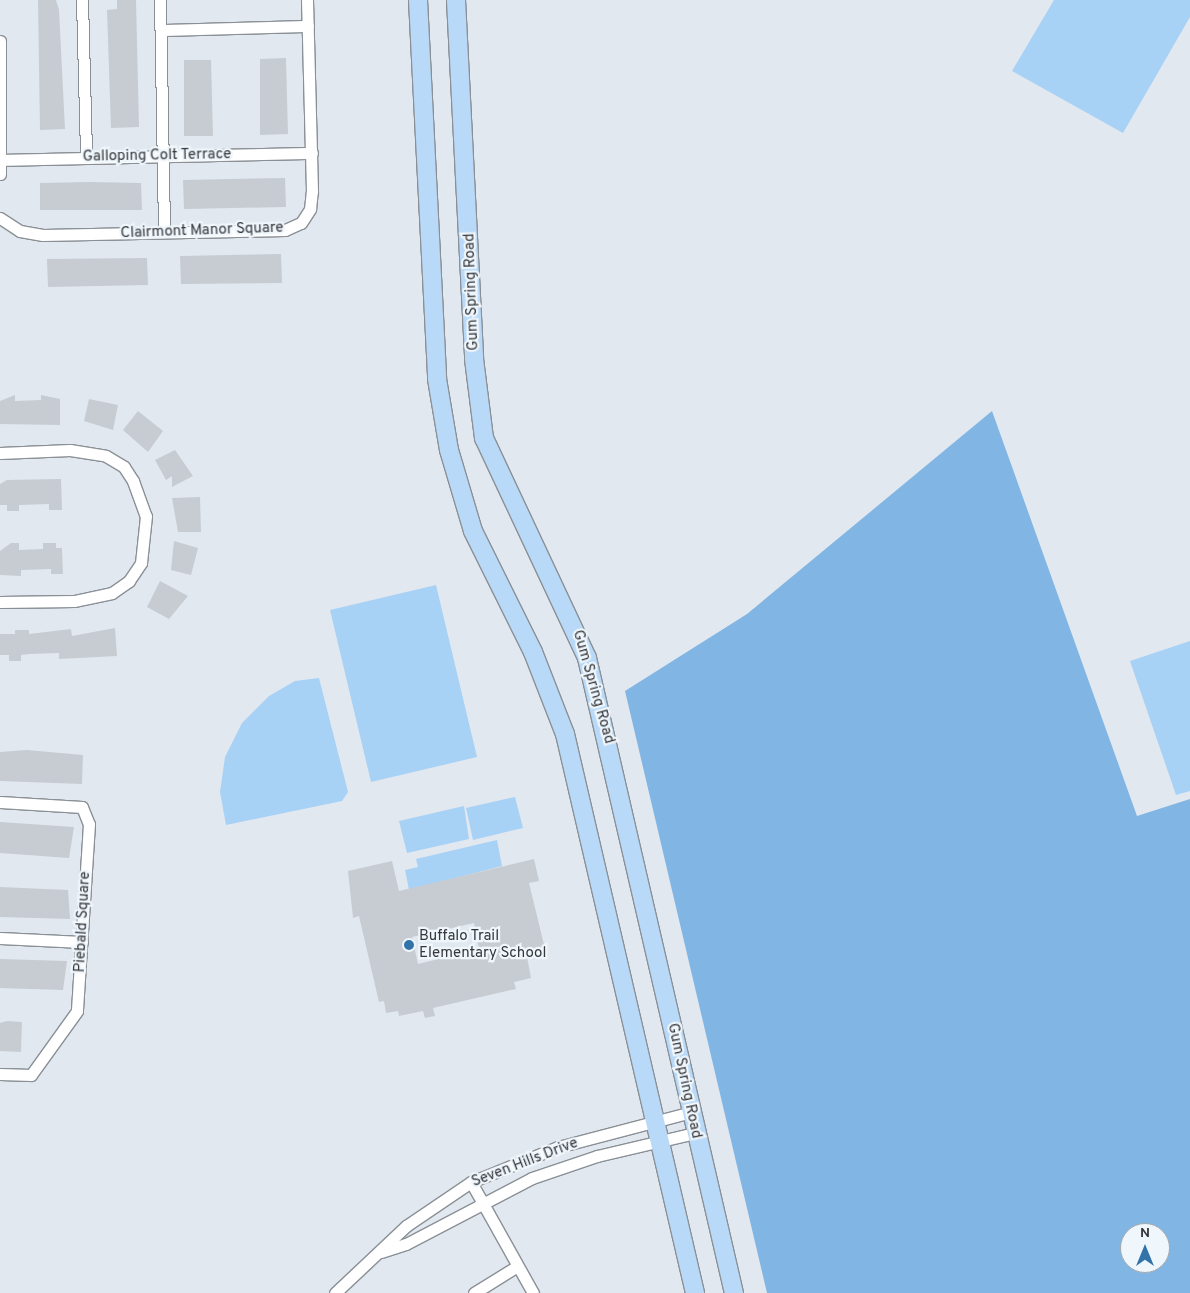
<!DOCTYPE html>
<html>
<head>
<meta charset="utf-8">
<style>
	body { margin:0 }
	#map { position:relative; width:1190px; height:1293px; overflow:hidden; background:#e2e8ef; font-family:Overpass,sans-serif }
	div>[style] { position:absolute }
	.green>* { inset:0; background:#a8d1f6 }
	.forest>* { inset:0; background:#81b5e4 }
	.building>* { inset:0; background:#c6ccd2 }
	.roads { filter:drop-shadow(1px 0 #8a9096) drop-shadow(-1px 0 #8a9096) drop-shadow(0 1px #8a9096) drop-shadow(0 -1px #8a9096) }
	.street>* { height:11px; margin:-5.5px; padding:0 5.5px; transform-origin:5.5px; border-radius:5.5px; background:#fff }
	.primary>* { height:18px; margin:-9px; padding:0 9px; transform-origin:9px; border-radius:9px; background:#b8d9f7 }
	.dots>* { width:14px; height:14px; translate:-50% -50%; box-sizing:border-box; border:2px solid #eff6fc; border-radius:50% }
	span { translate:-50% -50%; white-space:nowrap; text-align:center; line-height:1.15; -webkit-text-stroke:4.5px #eff6fc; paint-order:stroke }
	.street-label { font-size:15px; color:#35373a }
	.poi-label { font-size:15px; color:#35373a }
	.left { translate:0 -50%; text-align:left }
	.north { position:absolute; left:1120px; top:1223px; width:50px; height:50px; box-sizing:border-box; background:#eff6fc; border:1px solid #a5aaae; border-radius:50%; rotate:0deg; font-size:14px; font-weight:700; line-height:20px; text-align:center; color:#35373a }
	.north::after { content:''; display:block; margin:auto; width:18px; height:22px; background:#3274aa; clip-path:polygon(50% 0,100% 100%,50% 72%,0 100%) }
</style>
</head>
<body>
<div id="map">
	<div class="green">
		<div style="clip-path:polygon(1054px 0,1190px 0,1190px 17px,1123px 133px,1012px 71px)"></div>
		<div style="clip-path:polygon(436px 585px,477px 757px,371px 782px,330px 610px)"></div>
		<div style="clip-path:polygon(1190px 641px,1190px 791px,1176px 795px,1130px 661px)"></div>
		<div style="clip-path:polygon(319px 678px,348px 792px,342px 801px,226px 825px,220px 792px,225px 757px,242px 723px,269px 696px,295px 681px)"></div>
		<div style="clip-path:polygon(515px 797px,523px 828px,473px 840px,466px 808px)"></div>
		<div style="clip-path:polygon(464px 806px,469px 839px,407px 853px,399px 821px)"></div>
		<div style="clip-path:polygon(497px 840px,502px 866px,409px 890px,405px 870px,418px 867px,416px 859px)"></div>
	</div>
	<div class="forest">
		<div style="clip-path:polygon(evenodd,992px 411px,1137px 816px,1190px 799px,1190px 1293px,767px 1293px,625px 691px,747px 614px,992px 411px,1130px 1233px,1160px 1233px,1160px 1263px,1130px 1263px,1130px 1233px)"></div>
	</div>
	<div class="building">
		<div style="clip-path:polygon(38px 0,56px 0,59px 10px,65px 129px,40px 130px)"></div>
		<div style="clip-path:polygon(117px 0,136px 0,139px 127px,111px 128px,107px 10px,117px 9px)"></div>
		<div style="clip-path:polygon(286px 58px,288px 134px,260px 135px,260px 59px)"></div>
		<div style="clip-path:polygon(184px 60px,211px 60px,213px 136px,184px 136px)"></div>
		<div style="clip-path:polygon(285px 178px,286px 207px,184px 209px,183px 180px)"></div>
		<div style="clip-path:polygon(90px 182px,141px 183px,142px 210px,40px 210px,40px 183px)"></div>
		<div style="clip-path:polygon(281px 254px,282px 283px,181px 284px,180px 256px)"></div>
		<div style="clip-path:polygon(147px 258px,148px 285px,48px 287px,47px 259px)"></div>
		<div style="clip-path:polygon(15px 395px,15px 401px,41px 400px,41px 395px,60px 399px,60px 425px,0 424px,0 401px)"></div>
		<div style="clip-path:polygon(89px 399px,118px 405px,113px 430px,84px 421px)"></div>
		<div style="clip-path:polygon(138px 411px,163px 431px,148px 452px,123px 430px)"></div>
		<div style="clip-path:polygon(175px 450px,193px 476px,172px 487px,172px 476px,166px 480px,155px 460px)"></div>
		<div style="clip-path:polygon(61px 479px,62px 510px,49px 510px,49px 504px,19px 505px,19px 511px,7px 511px,7px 505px,0 505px,0 484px,7px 480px)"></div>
		<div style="clip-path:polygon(200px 497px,201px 532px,178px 532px,172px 498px)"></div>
		<div style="clip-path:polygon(174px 541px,198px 548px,191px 575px,171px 570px)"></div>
		<div style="clip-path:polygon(11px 543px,19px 543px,19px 550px,43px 549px,43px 543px,56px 543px,56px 548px,62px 548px,63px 574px,51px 574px,51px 569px,21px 570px,21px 576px,0 575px,0 551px)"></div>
		<div style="clip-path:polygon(160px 581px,188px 596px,169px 619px,147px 607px)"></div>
		<div style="clip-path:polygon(115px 628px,117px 656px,59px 659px,59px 653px,29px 654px,21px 655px,21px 661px,9px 661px,9px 655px,0 655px,0 634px,15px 634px,15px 630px,29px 630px,29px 634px,71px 629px,72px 636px)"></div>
		<div style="clip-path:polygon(27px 750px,83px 755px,82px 784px,0 781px,0 752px)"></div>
		<div style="clip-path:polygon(0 822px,74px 827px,69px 858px,0 853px)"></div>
		<div style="clip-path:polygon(evenodd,534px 859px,539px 881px,529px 883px,546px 953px,527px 957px,531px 978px,514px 982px,516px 989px,433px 1008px,435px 1016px,425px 1018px,423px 1011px,399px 1016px,398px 1011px,386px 1013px,384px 1001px,379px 1002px,359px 916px,353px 918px,348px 871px,392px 861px,399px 891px,534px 859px,474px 923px,479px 949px,418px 964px,412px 937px,474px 923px)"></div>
		<div style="clip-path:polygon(0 887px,68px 890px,70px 919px,0 917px)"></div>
		<div style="clip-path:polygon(0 959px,67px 961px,63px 990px,0 988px)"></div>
		<div style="clip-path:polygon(7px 1021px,22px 1022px,21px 1052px,0 1051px,0 1023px)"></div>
	</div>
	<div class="roads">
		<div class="street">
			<div style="left:82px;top:0;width:158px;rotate:88.5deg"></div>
			<div style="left:160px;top:0;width:232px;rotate:89deg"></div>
			<div style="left:161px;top:30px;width:147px;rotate:-1.6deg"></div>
			<div style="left:0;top:41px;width:133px;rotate:90deg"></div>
			<div style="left:3px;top:160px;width:309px;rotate:-1.3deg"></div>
			<div style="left:0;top:218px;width:24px;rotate:33deg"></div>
			<div style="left:20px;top:231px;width:23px;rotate:10deg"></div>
			<div style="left:43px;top:235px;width:242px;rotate:-1.2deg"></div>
			<div style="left:285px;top:230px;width:17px;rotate:-24deg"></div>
			<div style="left:301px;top:223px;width:17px;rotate:-57deg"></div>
			<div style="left:310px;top:209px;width:18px;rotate:-84deg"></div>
			<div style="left:312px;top:191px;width:191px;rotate:-91.5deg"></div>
			<div style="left:0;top:453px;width:70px;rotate:-2.5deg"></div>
			<div style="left:70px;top:450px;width:36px;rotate:9deg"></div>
			<div style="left:106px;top:456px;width:21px;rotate:31deg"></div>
			<div style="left:124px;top:467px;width:17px;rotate:57deg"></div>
			<div style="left:133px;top:481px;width:37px;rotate:70deg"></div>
			<div style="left:146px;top:516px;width:47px;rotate:96.1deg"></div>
			<div style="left:141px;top:563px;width:22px;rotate:124deg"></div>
			<div style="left:129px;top:581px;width:21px;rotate:145deg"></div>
			<div style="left:112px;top:593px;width:39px;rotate:168deg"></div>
			<div style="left:74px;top:601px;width:74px;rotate:179.2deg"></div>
			<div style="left:0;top:802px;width:82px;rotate:3.5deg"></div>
			<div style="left:82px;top:807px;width:18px;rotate:68deg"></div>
			<div style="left:89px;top:824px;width:187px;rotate:93.7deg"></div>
			<div style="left:77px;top:1011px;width:79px;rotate:125.7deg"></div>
			<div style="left:31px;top:1075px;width:31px;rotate:-178deg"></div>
			<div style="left:0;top:938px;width:82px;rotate:2.8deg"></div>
			<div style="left:471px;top:1182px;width:127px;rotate:60.8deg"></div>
			<div style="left:381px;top:1252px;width:26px;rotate:-18deg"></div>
			<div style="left:406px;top:1244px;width:142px;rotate:-27.6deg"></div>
			<div style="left:532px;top:1178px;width:69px;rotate:-18.7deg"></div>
			<div style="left:597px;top:1156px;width:101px;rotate:-13.2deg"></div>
			<div style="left:335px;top:1293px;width:98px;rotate:-43.3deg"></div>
			<div style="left:406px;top:1226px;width:78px;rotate:-34.1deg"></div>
			<div style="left:471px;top:1182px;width:94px;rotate:-21.9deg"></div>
			<div style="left:558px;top:1147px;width:138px;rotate:-14.7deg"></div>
			<div style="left:474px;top:1293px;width:49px;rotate:-31.8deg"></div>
		</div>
		<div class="primary">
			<div style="left:418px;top:0;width:379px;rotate:87.1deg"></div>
			<div style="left:437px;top:379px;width:72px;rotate:80.4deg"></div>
			<div style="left:449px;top:450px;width:84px;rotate:73.5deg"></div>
			<div style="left:473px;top:531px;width:135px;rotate:63.6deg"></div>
			<div style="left:533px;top:652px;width:88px;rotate:68.7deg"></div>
			<div style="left:565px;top:734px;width:574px;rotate:76.91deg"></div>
			<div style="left:456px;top:0;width:359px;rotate:87.1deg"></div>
			<div style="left:474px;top:359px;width:80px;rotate:82.8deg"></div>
			<div style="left:484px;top:438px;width:243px;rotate:64.9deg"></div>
			<div style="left:587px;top:658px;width:652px;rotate:76.97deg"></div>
		</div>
	</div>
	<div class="dots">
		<div style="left:409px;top:945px;background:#3274aa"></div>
	</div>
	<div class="street-label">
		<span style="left:157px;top:156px;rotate:-1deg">Galloping Colt Terrace</span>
		<span style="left:202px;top:231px;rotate:-2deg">Clairmont Manor Square</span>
		<span style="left:472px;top:292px;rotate:-92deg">Gum Spring Road</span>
		<span style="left:593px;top:687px;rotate:74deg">Gum Spring Road</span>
		<span style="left:83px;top:922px;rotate:-87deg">Piebald Square</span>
		<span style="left:684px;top:1081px;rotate:78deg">Gum Spring Road</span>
		<span style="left:525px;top:1163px;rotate:-21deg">Seven Hills Drive</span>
	</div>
	<div class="poi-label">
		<span class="left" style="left:419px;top:945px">Buffalo Trail<br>Elementary School</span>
	</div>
	<div class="north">N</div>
</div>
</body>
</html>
